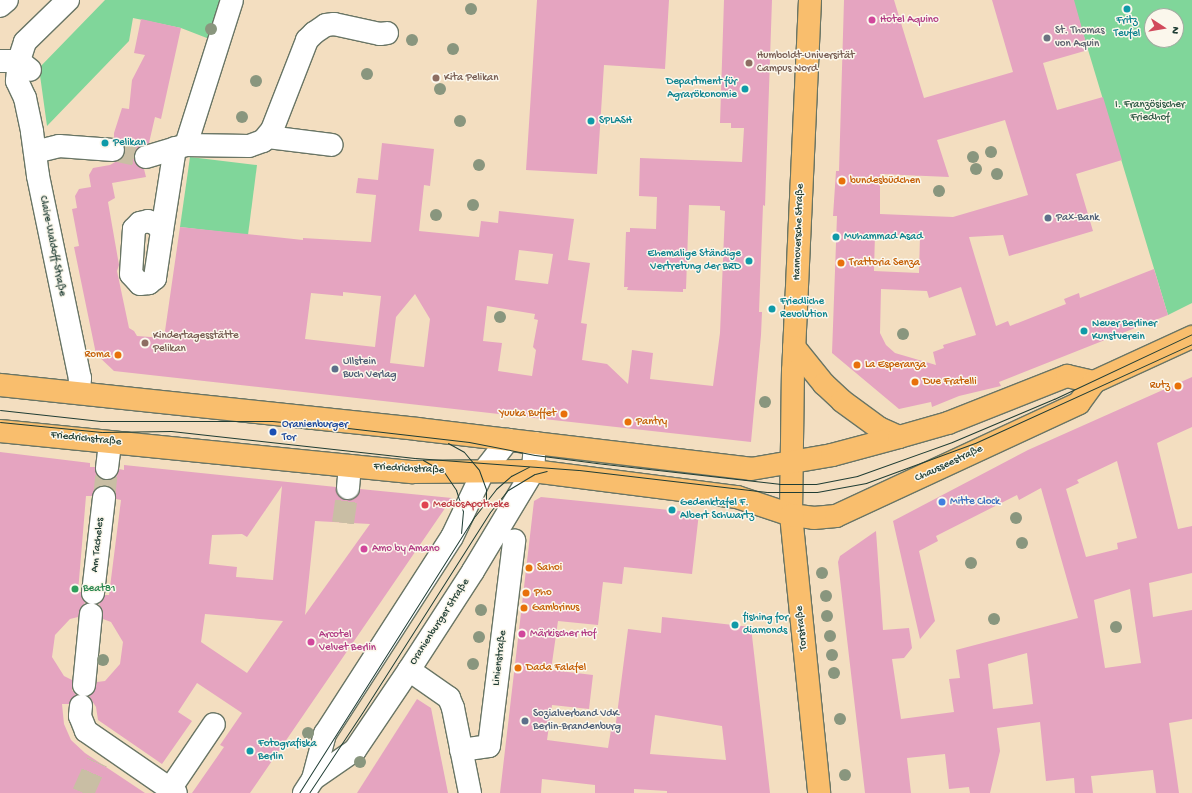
<!DOCTYPE html>
<html>
<head>
<meta charset="utf-8">
<style>
	body { margin:0 }
	#map { position:relative; width:1192px; height:793px; overflow:hidden; background:#f3dec0; font-family:"Gochi Hand",sans-serif }
	div>[style] { position:absolute }
	.green>* { inset:0; background:#80d69a }
	.building>* { inset:0; background:#e5a4c0 }
	.minor-tunnel>* { height:22px; margin-top:-11px; transform-origin:0; background:repeating-linear-gradient(90deg,#c9bea4 0 22px,transparent 0 33px) }
	.roads { filter:drop-shadow(1px 0 #697565) drop-shadow(-1px 0 #697565) drop-shadow(0 1px #697565) drop-shadow(0 -1px #697565) }
	.minor>* { height:22px; margin:-11px; padding:0 11px; transform-origin:11px; border-radius:11px; background:#fff }
	.major>* { height:22px; margin:-11px; padding:0 11px; transform-origin:11px; border-radius:11px; background:#f9be6d }
	.tram>* { height:1px; margin:-0.5px; padding:0 0.5px; transform-origin:0.5px; border-radius:0.5px; background:#1f3d34 }
	.trees>* { width:12px; height:12px; margin:-6px; border-radius:50%; background:#89967e }
	.dots>* { width:11px; height:11px; translate:-50% -50%; box-sizing:border-box; border:2px solid #fbf7ec; border-radius:50% }
	span { translate:-50% -50%; white-space:nowrap; text-align:center; line-height:1.15; -webkit-text-stroke:3px #fbf7ec; paint-order:stroke }
	.hotel-label { font-size:11px; color:#b23c85 }
	.left { translate:0 -50%; text-align:left }
	.culture-label { font-size:11px; color:#0d838f }
	.right { translate:-100% -50%; text-align:right }
	.worship-label { font-size:11px; color:#5b616d }
	.education-label { font-size:11px; color:#785e54 }
	.park-label { font-size:11px; color:#325c48 }
	.food-label { font-size:11px; color:#c56008 }
	.service-label { font-size:11px; color:#4e5e75 }
	.street-label { font-size:11px; color:#1f3d34 }
	.transit-label { font-size:11px; color:#164399 }
	.shop-label { font-size:11px; color:#366cbe }
	.health-label { font-size:11px; color:#be3a42 }
	.leisure-label { font-size:11px; color:#27864d }
	.north { position:absolute; left:1144px; top:8px; width:40px; height:40px; box-sizing:border-box; background:#fbf7ec; border:1px solid #a3ada2; border-radius:50%; rotate:102deg; font-size:11px; font-weight:700; line-height:16px; text-align:center; color:#1f3d34 }
	.north::after { content:''; display:block; margin:auto; width:14px; height:18px; background:#d1495b; clip-path:polygon(50% 0,100% 100%,50% 72%,0 100%) }
</style>
</head>
<body>
<div id="map">
	<div class="green">
		<div style="clip-path:polygon(105px 0,227px 0,212px 40px,181px 28px,133px 18px,129px 41px,47px 126px,39px 68px)"></div>
		<div style="clip-path:polygon(evenodd,1073px 0,1192px 0,1192px 303px,1168px 315px,1073px 0,1152px 16px,1176px 16px,1176px 40px,1152px 40px,1152px 16px)"></div>
		<div style="clip-path:polygon(190px 157px,257px 165px,248px 235px,180px 227px)"></div>
	</div>
	<div class="building">
		<div style="clip-path:polygon(537px 0,669px 0,665px 69px,604px 65px,597px 174px,526px 170px)"></div>
		<div style="clip-path:polygon(evenodd,724px 0,772px 0,765px 206px,763px 205px,759px 312px,762px 312px,761px 335px,751px 442px,114px 371px,96px 354px,74px 247px,79px 246px,72px 209px,77px 208px,75px 196px,79px 189px,91px 187px,89px 175px,93px 168px,110px 165px,124px 157px,124px 145px,114px 138px,114px 133px,122px 108px,129px 109px,132px 80px,145px 55px,134px 53px,141px 19px,181px 28px,161px 119px,155px 117px,149px 143px,137px 148px,134px 154px,134px 161px,144px 169px,146px 177px,112px 183px,115px 198px,108px 202px,119px 265px,117px 271px,129px 328px,134px 331px,137px 336px,164px 338px,180px 227px,303px 240px,303px 238px,371px 242px,376px 195px,356px 193px,358px 178px,378px 180px,382px 143px,434px 149px,430px 186px,424px 185px,419px 231px,479px 237px,481px 221px,498px 223px,499px 211px,574px 219px,568px 260px,590px 263px,581px 323px,587px 324px,582px 360px,607px 364px,628px 384px,632px 350px,653px 353px,650px 379px,713px 386px,720px 333px,725px 211px,720px 210px,720px 206px,689px 205px,686px 289px,683px 289px,683px 292px,627px 290px,628px 287px,624px 287px,626px 232px,630px 232px,630px 228px,656px 229px,657px 197px,639px 196px,640px 158px,742px 162px,744px 128px,731px 128px,731px 123px,720px 123px,724px 0,519px 250px,553px 254px,548px 284px,515px 280px,519px 250px,724px 0,343px 292px,381px 296px,375px 347px,305px 339px,311px 293px,343px 296px,343px 292px,724px 0,415px 294px,430px 319px,424px 367px,390px 363px,396px 317px,415px 294px,724px 0,487px 306px,535px 314px,534px 319px,538px 320px,533px 347px,536px 350px,532px 376px,498px 371px,502px 343px,483px 341px,487px 306px)"></div>
		<div style="clip-path:polygon(evenodd,844px 0,894px 0,924px 98px,1013px 72px,992px 0,1074px 0,1088px 50px,1043px 63px,1057px 110px,1103px 97px,1122px 160px,1076px 174px,1093px 231px,1009px 256px,1003px 235px,969px 237px,975px 257px,996px 326px,1008px 321px,1010px 326px,1066px 304px,1064px 299px,1079px 293px,1080px 298px,1154px 269px,1168px 315px,999px 382px,1001px 386px,959px 396px,932px 407px,931px 402px,899px 409px,832px 353px,837px 216px,833px 216px,836px 171px,839px 171px,844px 0,1005px 120px,1028px 195px,953px 217px,880px 214px,880px 174px,949px 177px,937px 140px,1005px 120px,844px 0,875px 234px,920px 236px,919px 273px,874px 271px,875px 234px,844px 0,961px 287px,976px 335px,943px 345px,944px 348px,933px 352px,936px 365px,895px 353px,886px 345px,880px 333px,881px 289px,927px 291px,929px 298px,961px 287px)"></div>
		<div style="clip-path:polygon(evenodd,1192px 377px,1192px 427px,1157px 443px,1178px 529px,1192px 526px,1192px 573px,1149px 583px,1153px 617px,1192px 610px,1192px 719px,1169px 723px,1179px 793px,1156px 793px,1153px 770px,1091px 776px,1093px 793px,1075px 793px,1074px 778px,1046px 781px,1040px 722px,997px 728px,1000px 751px,990px 793px,970px 793px,969px 787px,949px 789px,945px 754px,907px 758px,911px 793px,865px 793px,838px 562px,840px 556px,876px 531px,883px 630px,909px 628px,912px 648px,904px 658px,892px 659px,901px 719px,954px 712px,949px 679px,960px 678px,956px 650px,1078px 618px,1041px 488px,1019px 500px,1017px 495px,936px 536px,938px 541px,919px 551px,935px 621px,920px 639px,893px 521px,1028px 450px,1192px 377px,1117px 461px,1137px 538px,1117px 543px,1118px 549px,1086px 557px,1066px 489px,1079px 483px,1077px 480px,1117px 461px,1192px 377px,1130px 589px,1141px 663px,1105px 668px,1094px 600px,1130px 589px,1192px 377px,1027px 653px,1033px 704px,993px 709px,988px 664px,1027px 653px)"></div>
		<div style="clip-path:polygon(evenodd,0 452px,90px 463px,90px 467px,95px 467px,99px 478px,106px 480px,117px 476px,119px 469px,124px 470px,124px 465px,336px 487px,337px 494px,346px 500px,354px 499px,360px 489px,452px 498px,250px 793px,192px 793px,224px 747px,220px 745px,242px 713px,197px 683px,178px 712px,192px 721px,162px 764px,98px 720px,96px 707px,89px 696px,94px 692px,97px 682px,105px 681px,120px 664px,123px 642px,111px 622px,103px 619px,102px 609px,99px 604px,105px 595px,109px 595px,121px 500px,116px 499px,111px 488px,99px 487px,92px 496px,86px 496px,78px 592px,81px 592px,85px 603px,81px 607px,78px 617px,70px 619px,55px 635px,52px 657px,64px 676px,72px 680px,72px 690px,76px 695px,69px 704px,62px 704px,64px 724px,71px 740px,85px 753px,145px 793px,0 793px,0 452px,282px 486px,273px 580px,236px 577px,237px 567px,209px 564px,212px 535px,242px 534px,247px 537px,282px 486px,0 452px,315px 521px,370px 524px,305px 615px,315px 521px,0 452px,205px 614px,283px 621px,247px 673px,201px 642px,205px 614px)"></div>
		<div style="clip-path:polygon(evenodd,541px 497px,699px 513px,692px 574px,624px 567px,622px 584px,603px 582px,598px 625px,558px 621px,551px 670px,593px 675px,589px 709px,552px 705px,547px 740px,608px 748px,611px 730px,615px 730px,628px 629px,661px 633px,662px 617px,751px 627px,770px 793px,667px 793px,667px 791px,634px 789px,634px 793px,595px 793px,595px 785px,542px 779px,541px 793px,500px 793px,531px 527px,534px 501px,541px 497px,655px 715px,722px 726px,726px 760px,650px 754px,655px 715px)"></div>
		<div style="clip-path:polygon(417px 699px,431px 708px,448px 793px,357px 793px)"></div>
	</div>
	<div class="minor-tunnel">
		<div style="left:113px;top:150px;width:34px;rotate:12deg"></div>
		<div style="left:104px;top:498px;width:30px;rotate:-84deg"></div>
		<div style="left:343px;top:523px;width:35px;rotate:-82deg"></div>
		<div style="left:83px;top:793px;width:34px;rotate:-66deg"></div>
	</div>
	<div class="roads">
		<div class="minor">
			<div style="left:68px;top:0;width:60px;rotate:135.7deg"></div>
			<div style="left:25px;top:42px;width:20px;rotate:108deg"></div>
			<div style="left:19px;top:61px;width:20px;rotate:96deg"></div>
			<div style="left:17px;top:81px;width:19px;rotate:65deg"></div>
			<div style="left:25px;top:98px;width:35px;rotate:78deg"></div>
			<div style="left:32px;top:132px;width:44px;rotate:82.2deg"></div>
			<div style="left:38px;top:176px;width:206px;rotate:78.3deg"></div>
			<div style="left:80px;top:378px;width:15px;rotate:94deg"></div>
			<div style="left:0;top:6px;width:9px;rotate:-41deg"></div>
			<div style="left:0;top:61px;width:19px"></div>
			<div style="left:19px;top:61px;width:14px;rotate:39deg"></div>
			<div style="left:268px;top:137px;width:64px;rotate:7.1deg"></div>
			<div style="left:186px;top:145px;width:152px;rotate:-72.4deg"></div>
			<div style="left:35px;top:152px;width:25px;rotate:-14deg"></div>
			<div style="left:59px;top:146px;width:54px;rotate:4.2deg"></div>
			<div style="left:146px;top:157px;width:42px;rotate:-16.7deg"></div>
			<div style="left:186px;top:145px;width:63px;rotate:0.9deg"></div>
			<div style="left:249px;top:146px;width:15px;rotate:-20deg"></div>
			<div style="left:263px;top:141px;width:14px;rotate:-51deg"></div>
			<div style="left:272px;top:130px;width:97px;rotate:-68.7deg"></div>
			<div style="left:307px;top:40px;width:10px;rotate:-45deg"></div>
			<div style="left:314px;top:33px;width:14px;rotate:-34deg"></div>
			<div style="left:326px;top:25px;width:8px;rotate:-7deg"></div>
			<div style="left:334px;top:24px;width:47px;rotate:12.3deg"></div>
			<div style="left:380px;top:34px;width:7px;rotate:-8deg"></div>
			<div style="left:162px;top:231px;width:48px;rotate:98.5deg"></div>
			<div style="left:155px;top:278px;width:8px;rotate:140deg"></div>
			<div style="left:149px;top:283px;width:9px;rotate:174deg"></div>
			<div style="left:140px;top:284px;width:13px;rotate:-132deg"></div>
			<div style="left:131px;top:274px;width:45px;rotate:-86.2deg"></div>
			<div style="left:134px;top:229px;width:8px;rotate:-45deg"></div>
			<div style="left:140px;top:223px;width:8px;rotate:-14deg"></div>
			<div style="left:148px;top:221px;width:9px;rotate:21deg"></div>
			<div style="left:156px;top:224px;width:9px;rotate:49deg"></div>
			<div style="left:162px;top:231px;width:84px;rotate:-81.1deg"></div>
			<div style="left:107px;top:468px;width:26px;rotate:-83deg"></div>
			<div style="left:348px;top:488px;width:22px;rotate:-85deg"></div>
			<div style="left:93px;top:593px;width:96px;rotate:-83.4deg"></div>
			<div style="left:409px;top:670px;width:49px;rotate:35deg"></div>
			<div style="left:449px;top:698px;width:11px;rotate:68deg"></div>
			<div style="left:453px;top:708px;width:87px;rotate:78.7deg"></div>
			<div style="left:84px;top:685px;width:71px;rotate:-84.4deg"></div>
			<div style="left:81px;top:706px;width:10px;rotate:96deg"></div>
			<div style="left:80px;top:716px;width:16px;rotate:68deg"></div>
			<div style="left:86px;top:731px;width:109px;rotate:34.6deg"></div>
			<div style="left:461px;top:750px;width:28px;rotate:-8deg"></div>
			<div style="left:489px;top:746px;width:207px;rotate:-83deg"></div>
			<div style="left:313px;top:779px;width:47px;rotate:-75.1deg"></div>
			<div style="left:325px;top:734px;width:234px;rotate:-57.2deg"></div>
			<div style="left:452px;top:537px;width:72px;rotate:-64.5deg"></div>
			<div style="left:483px;top:472px;width:41px;rotate:-52deg"></div>
			<div style="left:170px;top:789px;width:78px;rotate:-55.9deg"></div>
			<div style="left:304px;top:793px;width:17px;rotate:-57deg"></div>
			<div style="left:313px;top:779px;width:51px;rotate:-34.6deg"></div>
			<div style="left:355px;top:750px;width:97px;rotate:-56deg"></div>
			<div style="left:409px;top:670px;width:118px;rotate:-57.1deg"></div>
			<div style="left:473px;top:571px;width:117px;rotate:-59deg"></div>
			<div style="left:533px;top:471px;width:28px;rotate:-86deg"></div>
		</div>
		<div class="major">
			<div style="left:810px;top:0;width:370px;rotate:92.6deg"></div>
			<div style="left:793px;top:370px;width:145px;rotate:90.8deg"></div>
			<div style="left:791px;top:515px;width:279px;rotate:84.2deg"></div>
			<div style="left:794px;top:347px;width:48px;rotate:51deg"></div>
			<div style="left:824px;top:384px;width:25px;rotate:43deg"></div>
			<div style="left:842px;top:401px;width:46px;rotate:36.1deg"></div>
			<div style="left:879px;top:428px;width:22px;rotate:24deg"></div>
			<div style="left:0;top:385px;width:419px;rotate:6deg"></div>
			<div style="left:417px;top:429px;width:336px;rotate:6.8deg"></div>
			<div style="left:751px;top:469px;width:82px;rotate:-9.8deg"></div>
			<div style="left:832px;top:455px;width:69px;rotate:-15deg"></div>
			<div style="left:899px;top:437px;width:51px;rotate:-15.9deg"></div>
			<div style="left:948px;top:423px;width:128px;rotate:-21.6deg"></div>
			<div style="left:1067px;top:376px;width:28px;rotate:13deg"></div>
			<div style="left:0;top:431px;width:415px;rotate:5.7deg"></div>
			<div style="left:413px;top:472px;width:120px;rotate:-0.5deg"></div>
			<div style="left:533px;top:471px;width:206px;rotate:7.3deg"></div>
			<div style="left:737px;top:497px;width:57px;rotate:18.4deg"></div>
			<div style="left:791px;top:515px;width:23px;rotate:7deg"></div>
			<div style="left:814px;top:518px;width:22px;rotate:-5deg"></div>
			<div style="left:836px;top:516px;width:268px;rotate:-24.9deg"></div>
			<div style="left:1079px;top:403px;width:26px;rotate:-54deg"></div>
			<div style="left:1094px;top:382px;width:108px;rotate:-24.7deg"></div>
		</div>
	</div>
	<div class="tram">
		<div style="left:0;top:410px;width:101px;rotate:6.3deg"></div>
		<div style="left:100px;top:421px;width:172px"></div>
		<div style="left:272px;top:421px;width:76px;rotate:5.3deg"></div>
		<div style="left:348px;top:428px;width:122px;rotate:6.6deg"></div>
		<div style="left:469px;top:442px;width:67px;rotate:11.1deg"></div>
		<div style="left:535px;top:455px;width:62px;rotate:7.5deg"></div>
		<div style="left:596px;top:463px;width:184px;rotate:6.5deg"></div>
		<div style="left:779px;top:484px;width:37px"></div>
		<div style="left:816px;top:484px;width:42px;rotate:-11deg"></div>
		<div style="left:857px;top:476px;width:101px;rotate:-19.7deg"></div>
		<div style="left:952px;top:442px;width:111px;rotate:-22.9deg"></div>
		<div style="left:1054px;top:399px;width:153px;rotate:-25.2deg"></div>
		<div style="left:0;top:422px;width:102px;rotate:5.6deg"></div>
		<div style="left:102px;top:432px;width:69px;rotate:-0.8deg"></div>
		<div style="left:171px;top:431px;width:245px;rotate:6.3deg"></div>
		<div style="left:415px;top:458px;width:164px;rotate:4.2deg"></div>
		<div style="left:579px;top:470px;width:189px;rotate:6.7deg"></div>
		<div style="left:767px;top:492px;width:50px"></div>
		<div style="left:817px;top:492px;width:50px;rotate:-10.4deg"></div>
		<div style="left:866px;top:483px;width:116px;rotate:-20.2deg"></div>
		<div style="left:975px;top:443px;width:239px;rotate:-24.5deg"></div>
		<div style="left:448px;top:443px;width:18px;rotate:29deg"></div>
		<div style="left:464px;top:452px;width:23px;rotate:50deg"></div>
		<div style="left:479px;top:470px;width:20px;rotate:70deg"></div>
		<div style="left:486px;top:489px;width:13px;rotate:90deg"></div>
		<div style="left:423px;top:460px;width:24px;rotate:30deg"></div>
		<div style="left:444px;top:472px;width:22px;rotate:56deg"></div>
		<div style="left:456px;top:490px;width:22px;rotate:72deg"></div>
		<div style="left:463px;top:511px;width:22px;rotate:95deg"></div>
		<div style="left:299px;top:793px;width:328px;rotate:-57.6deg"></div>
		<div style="left:475px;top:516px;width:34px;rotate:-52deg"></div>
		<div style="left:496px;top:489px;width:20px;rotate:-41deg"></div>
		<div style="left:511px;top:476px;width:20px;rotate:-27deg"></div>
		<div style="left:309px;top:793px;width:96px;rotate:-56.5deg"></div>
		<div style="left:362px;top:713px;width:238px;rotate:-57.5deg"></div>
		<div style="left:490px;top:512px;width:28px;rotate:-51deg"></div>
		<div style="left:508px;top:490px;width:31px;rotate:-31deg"></div>
		<div style="left:535px;top:474px;width:12px;rotate:-14deg"></div>
	</div>
	<div class="trees">
		<div style="left:471px;top:9px"></div>
		<div style="left:211px;top:29px"></div>
		<div style="left:412px;top:40px"></div>
		<div style="left:453px;top:49px"></div>
		<div style="left:367px;top:74px"></div>
		<div style="left:256px;top:81px"></div>
		<div style="left:440px;top:89px"></div>
		<div style="left:242px;top:117px"></div>
		<div style="left:460px;top:121px"></div>
		<div style="left:991px;top:152px"></div>
		<div style="left:973px;top:157px"></div>
		<div style="left:479px;top:165px"></div>
		<div style="left:976px;top:169px"></div>
		<div style="left:997px;top:174px"></div>
		<div style="left:939px;top:191px"></div>
		<div style="left:473px;top:205px"></div>
		<div style="left:436px;top:215px"></div>
		<div style="left:500px;top:317px"></div>
		<div style="left:903px;top:334px"></div>
		<div style="left:765px;top:402px"></div>
		<div style="left:1016px;top:518px"></div>
		<div style="left:1022px;top:543px"></div>
		<div style="left:971px;top:563px"></div>
		<div style="left:822px;top:573px"></div>
		<div style="left:826px;top:596px"></div>
		<div style="left:481px;top:610px"></div>
		<div style="left:827px;top:616px"></div>
		<div style="left:994px;top:619px"></div>
		<div style="left:1116px;top:627px"></div>
		<div style="left:830px;top:636px"></div>
		<div style="left:479px;top:637px"></div>
		<div style="left:832px;top:655px"></div>
		<div style="left:103px;top:660px"></div>
		<div style="left:473px;top:664px"></div>
		<div style="left:834px;top:673px"></div>
		<div style="left:840px;top:719px"></div>
		<div style="left:308px;top:733px"></div>
		<div style="left:360px;top:762px"></div>
		<div style="left:845px;top:775px"></div>
	</div>
	<div class="dots">
		<div style="left:1127px;top:9px;background:#0f9aa8"></div>
		<div style="left:872px;top:20px;background:#d1479c"></div>
		<div style="left:1047px;top:38px;background:#6b7280"></div>
		<div style="left:749px;top:63px;background:#8d6e63"></div>
		<div style="left:436px;top:78px;background:#8d6e63"></div>
		<div style="left:745px;top:89px;background:#0f9aa8"></div>
		<div style="left:591px;top:121px;background:#0f9aa8"></div>
		<div style="left:105px;top:143px;background:#0f9aa8"></div>
		<div style="left:842px;top:181px;background:#e8710a"></div>
		<div style="left:1048px;top:218px;background:#5c6f8a"></div>
		<div style="left:836px;top:237px;background:#0f9aa8"></div>
		<div style="left:749px;top:261px;background:#0f9aa8"></div>
		<div style="left:841px;top:263px;background:#e8710a"></div>
		<div style="left:772px;top:309px;background:#0f9aa8"></div>
		<div style="left:1084px;top:331px;background:#0f9aa8"></div>
		<div style="left:145px;top:343px;background:#8d6e63"></div>
		<div style="left:118px;top:355px;background:#e8710a"></div>
		<div style="left:857px;top:365px;background:#e8710a"></div>
		<div style="left:335px;top:369px;background:#5c6f8a"></div>
		<div style="left:915px;top:382px;background:#e8710a"></div>
		<div style="left:1178px;top:386px;background:#e8710a"></div>
		<div style="left:564px;top:414px;background:#e8710a"></div>
		<div style="left:628px;top:422px;background:#e8710a"></div>
		<div style="left:273px;top:432px;background:#1a4fb4"></div>
		<div style="left:942px;top:502px;background:#3f7fe0"></div>
		<div style="left:425px;top:505px;background:#e0444e"></div>
		<div style="left:672px;top:510px;background:#0f9aa8"></div>
		<div style="left:364px;top:549px;background:#d1479c"></div>
		<div style="left:529px;top:568px;background:#e8710a"></div>
		<div style="left:75px;top:589px;background:#2e9e5b"></div>
		<div style="left:526px;top:593px;background:#e8710a"></div>
		<div style="left:524px;top:608px;background:#e8710a"></div>
		<div style="left:735px;top:625px;background:#0f9aa8"></div>
		<div style="left:522px;top:634px;background:#d1479c"></div>
		<div style="left:311px;top:642px;background:#d1479c"></div>
		<div style="left:518px;top:668px;background:#e8710a"></div>
		<div style="left:525px;top:721px;background:#5c6f8a"></div>
		<div style="left:250px;top:751px;background:#0f9aa8"></div>
	</div>
	<div class="hotel-label">
		<span class="left" style="left:880px;top:20px">Hotel Aquino</span>
		<span class="left" style="left:372px;top:549px">Amo by Amano</span>
		<span class="left" style="left:530px;top:634px">Märkischer Hof</span>
		<span class="left" style="left:319px;top:642px">Arcotel<br>Velvet Berlin</span>
	</div>
	<div class="culture-label">
		<span style="left:1127px;top:28px">Fritz<br>Teufel</span>
		<span class="right" style="left:737px;top:89px">Department für<br>Agrarökonomie</span>
		<span class="left" style="left:599px;top:121px">SPLASH</span>
		<span class="left" style="left:113px;top:143px">Pelikan</span>
		<span class="left" style="left:844px;top:237px">Muhammad Asad</span>
		<span class="right" style="left:741px;top:261px">Ehemalige Ständige<br>Vertretung der BRD</span>
		<span class="left" style="left:780px;top:309px">Friedliche<br>Revolution</span>
		<span class="left" style="left:1092px;top:331px">Neuer Berliner<br>Kunstverein</span>
		<span class="left" style="left:680px;top:510px">Gedenktafel F.<br>Albert Schwartz</span>
		<span class="left" style="left:743px;top:625px">fishing for<br>diamonds</span>
		<span class="left" style="left:258px;top:751px">Fotografiska<br>Berlin</span>
	</div>
	<div class="worship-label">
		<span class="left" style="left:1055px;top:38px">St. Thomas<br>von Aquin</span>
	</div>
	<div class="education-label">
		<span class="left" style="left:757px;top:63px">Humboldt-Universität<br>Campus Nord</span>
		<span class="left" style="left:444px;top:78px">Kita Pelikan</span>
		<span class="left" style="left:153px;top:343px">Kindertagesstätte<br>Pelikan</span>
	</div>
	<div class="park-label">
		<span style="left:1150px;top:112px">I. Französischer<br>Friedhof</span>
	</div>
	<div class="food-label">
		<span class="left" style="left:850px;top:181px">bundesbüdchen</span>
		<span class="left" style="left:849px;top:263px">Trattoria Senza</span>
		<span class="right" style="left:110px;top:355px">Roma</span>
		<span class="left" style="left:865px;top:365px">La Esperanza</span>
		<span class="left" style="left:923px;top:382px">Due Fratelli</span>
		<span class="right" style="left:1170px;top:386px">Rutz</span>
		<span class="right" style="left:556px;top:414px">Yuuka Buffet</span>
		<span class="left" style="left:636px;top:422px">Pantry</span>
		<span class="left" style="left:537px;top:568px">Sahoi</span>
		<span class="left" style="left:534px;top:593px">Pho</span>
		<span class="left" style="left:532px;top:608px">Gambrinus</span>
		<span class="left" style="left:526px;top:668px">Dada Falafel</span>
	</div>
	<div class="service-label">
		<span class="left" style="left:1056px;top:218px">Pax-Bank</span>
		<span class="left" style="left:343px;top:369px">Ullstein<br>Buch Verlag</span>
		<span class="left" style="left:533px;top:721px">Sozialverband VdK<br>Berlin-Brandenburg</span>
	</div>
	<div class="street-label">
		<span style="left:799px;top:232px;rotate:-88deg">Hannoversche Straße</span>
		<span style="left:52px;top:246px;rotate:79deg">Claire-Waldoff-Straße</span>
		<span style="left:86px;top:439px;rotate:6deg">Friedrichstraße</span>
		<span style="left:949px;top:464px;rotate:-25deg">Chausseestraße</span>
		<span style="left:409px;top:469px;rotate:3deg">Friedrichstraße</span>
		<span style="left:98px;top:545px;rotate:-84deg">Am Tacheles</span>
		<span style="left:440px;top:622px;rotate:-57deg">Oranienburger Straße</span>
		<span style="left:802px;top:628px;rotate:-96deg">Torstraße</span>
		<span style="left:500px;top:658px;rotate:-83deg">Linienstraße</span>
	</div>
	<div class="transit-label">
		<span class="left" style="left:282px;top:432px">Oranienburger<br>Tor</span>
	</div>
	<div class="shop-label">
		<span class="left" style="left:950px;top:502px">Mitte Clock</span>
	</div>
	<div class="health-label">
		<span class="left" style="left:433px;top:505px">MediosApotheke</span>
	</div>
	<div class="leisure-label">
		<span class="left" style="left:83px;top:589px">Beat81</span>
	</div>
	<div class="north">N</div>
</div>
</body>
</html>
